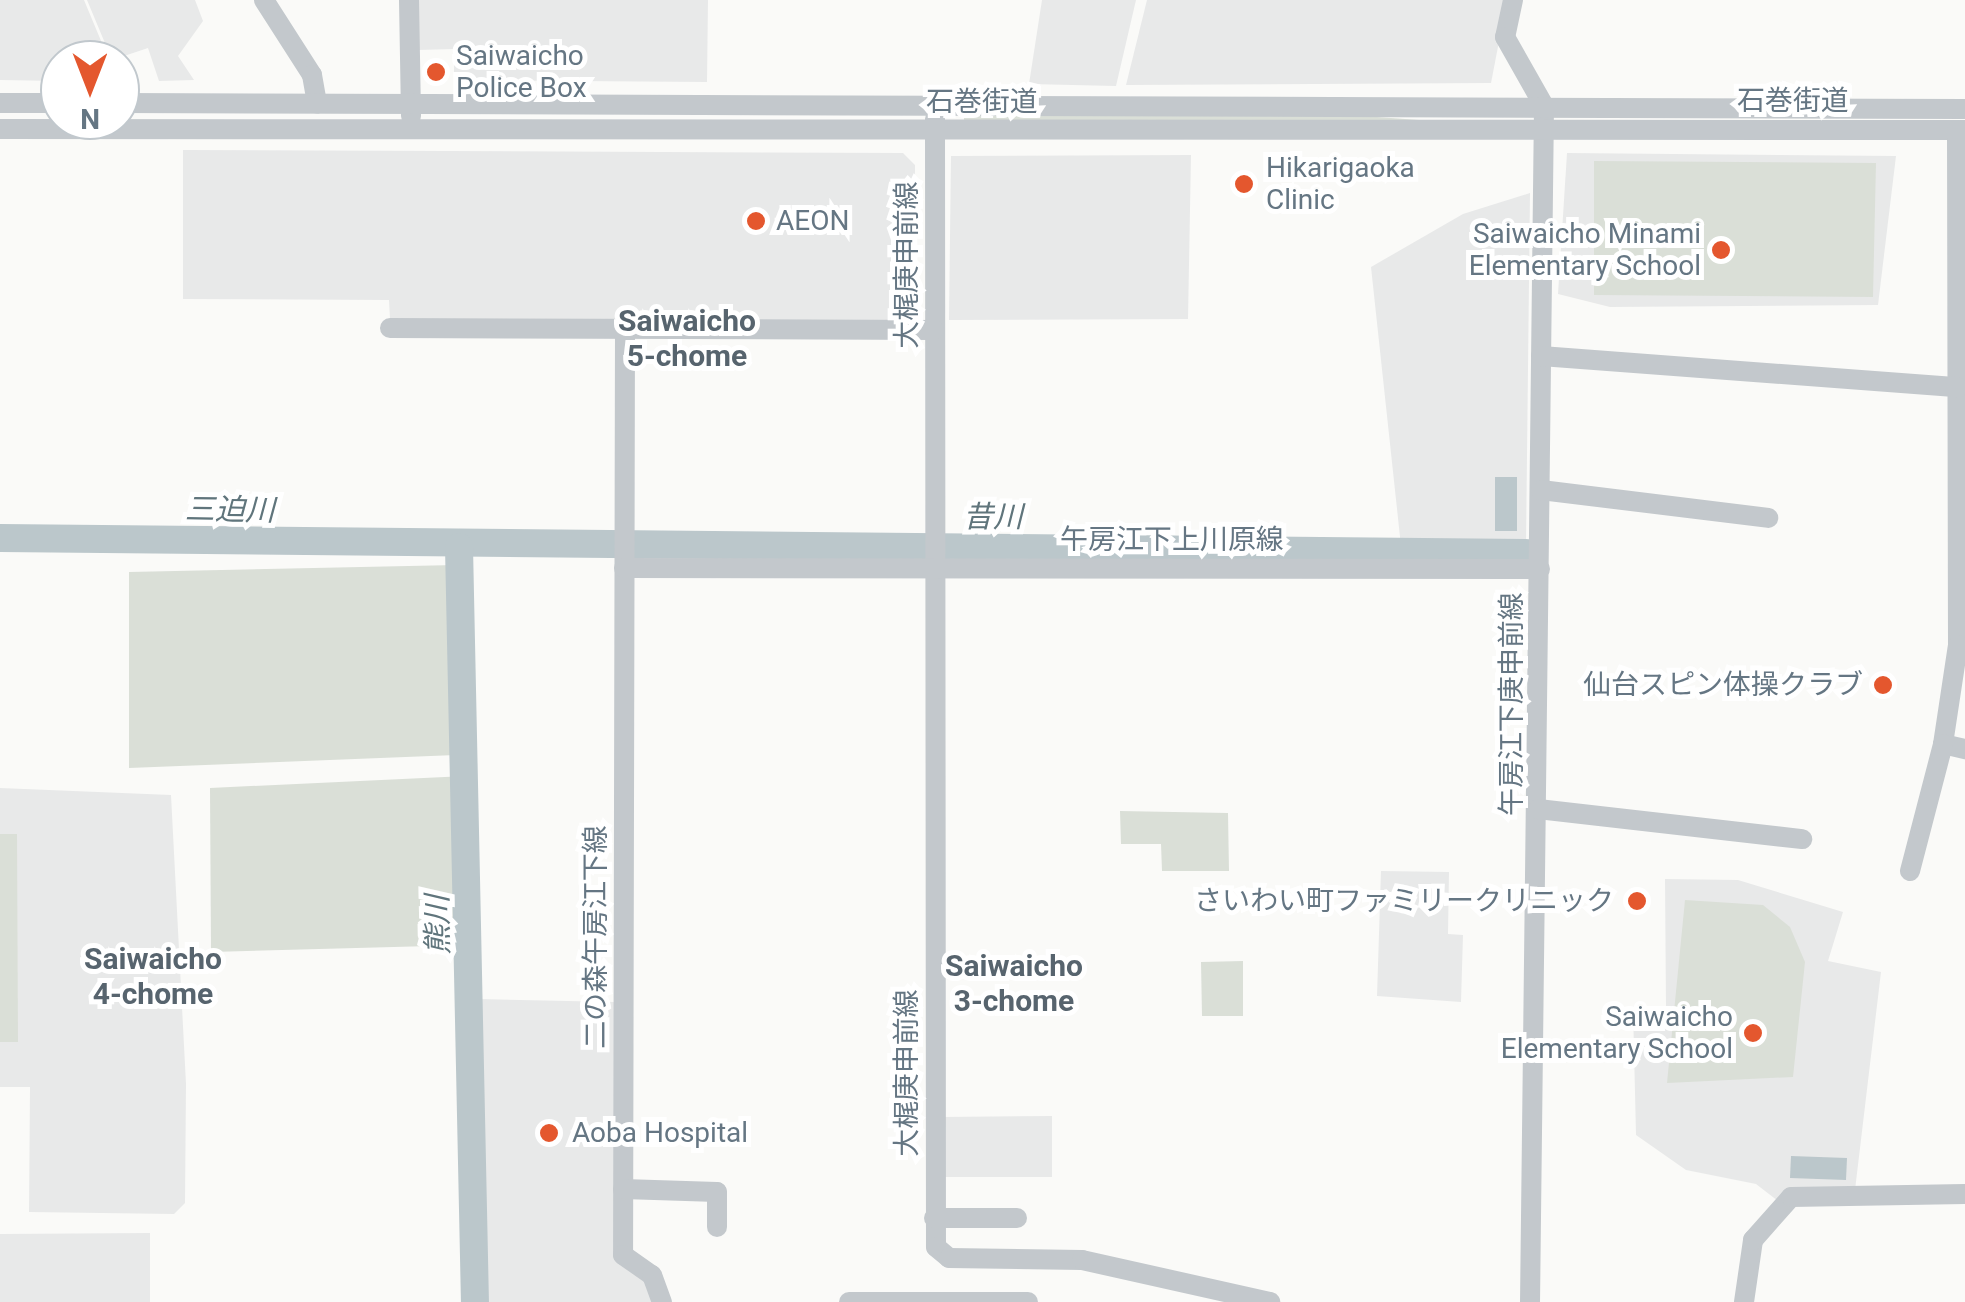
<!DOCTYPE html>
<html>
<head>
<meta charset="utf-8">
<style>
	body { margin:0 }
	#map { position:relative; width:1965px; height:1302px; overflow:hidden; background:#fafaf8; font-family:Roboto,"Noto Sans JP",sans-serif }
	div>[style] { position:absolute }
	.built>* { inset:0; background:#e8e9e9 }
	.green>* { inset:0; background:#dadfd7 }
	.water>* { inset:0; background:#bbc7cb }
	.river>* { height:28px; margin:-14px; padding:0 14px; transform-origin:14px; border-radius:14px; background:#bbc7cb }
	.minor>* { height:20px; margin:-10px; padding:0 10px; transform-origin:10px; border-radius:10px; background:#c3c8cc }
	.dots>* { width:28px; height:28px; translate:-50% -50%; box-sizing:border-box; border:5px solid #fff; border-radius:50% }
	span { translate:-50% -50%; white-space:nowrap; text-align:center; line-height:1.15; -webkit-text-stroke:10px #fff; paint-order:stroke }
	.poi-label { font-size:28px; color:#657683 }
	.left { translate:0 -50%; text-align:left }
	.right { translate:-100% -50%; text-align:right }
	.street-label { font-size:28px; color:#657683 }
	.neighbourhood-label { font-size:30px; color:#57646e; font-weight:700 }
	.water-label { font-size:30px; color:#60757c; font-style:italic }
	.north { position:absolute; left:40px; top:40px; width:100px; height:100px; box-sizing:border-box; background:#fff; border:2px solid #c1c8cd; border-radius:50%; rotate:180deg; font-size:28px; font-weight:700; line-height:40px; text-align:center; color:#657683 }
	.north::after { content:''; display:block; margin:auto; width:35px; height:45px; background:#e4572e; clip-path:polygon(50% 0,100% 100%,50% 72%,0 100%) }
</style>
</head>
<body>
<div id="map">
	<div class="built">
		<div style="clip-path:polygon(0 0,84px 0,109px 60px,60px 60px,60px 81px,0 80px)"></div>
		<div style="clip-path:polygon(87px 0,195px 0,203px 21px,178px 56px,194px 80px,159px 81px,148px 48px,112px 60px)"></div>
		<div style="clip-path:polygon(417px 0,708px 0,707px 82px,454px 80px,454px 49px,418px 50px)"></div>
		<div style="clip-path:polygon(1042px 0,1136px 0,1116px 86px,1029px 84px)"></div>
		<div style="clip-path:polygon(1147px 0,1507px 0,1491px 83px,1126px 85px)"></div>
		<div style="clip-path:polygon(183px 150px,903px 153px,915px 165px,914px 320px,390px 319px,389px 300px,183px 299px)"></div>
		<div style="clip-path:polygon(1567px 153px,1896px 156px,1878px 305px,1610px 307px,1558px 294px)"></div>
		<div style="clip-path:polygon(1191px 155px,1188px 319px,949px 320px,951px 156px)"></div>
		<div style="clip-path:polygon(1530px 193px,1526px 545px,1401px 546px,1371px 267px,1463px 214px)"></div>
		<div style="clip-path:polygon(0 788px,171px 795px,186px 1084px,185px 1203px,174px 1214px,29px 1212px,30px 1087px,0 1087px)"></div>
		<div style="clip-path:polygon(1381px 871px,1449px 872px,1448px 934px,1463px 935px,1461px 1002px,1377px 996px)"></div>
		<div style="clip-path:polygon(1665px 879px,1738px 880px,1843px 912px,1828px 961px,1881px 972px,1855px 1190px,1778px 1201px,1756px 1184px,1686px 1170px,1636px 1135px,1633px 1008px,1666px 1008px)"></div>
		<div style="clip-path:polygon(478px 999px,615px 1002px,622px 1264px,645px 1279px,653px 1302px,481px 1302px)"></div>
		<div style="clip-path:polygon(1052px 1116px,1052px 1177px,942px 1177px,941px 1117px)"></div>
		<div style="clip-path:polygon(150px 1233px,150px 1302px,0 1302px,0 1234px)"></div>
	</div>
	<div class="green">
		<div style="clip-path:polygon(964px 114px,1335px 114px,1419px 120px,964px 123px)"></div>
		<div style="clip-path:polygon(1594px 161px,1876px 163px,1873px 297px,1594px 295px)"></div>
		<div style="clip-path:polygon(456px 565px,456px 755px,129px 768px,129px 572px)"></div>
		<div style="clip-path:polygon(466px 776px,468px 945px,211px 952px,210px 788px)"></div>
		<div style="clip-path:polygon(1120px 811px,1228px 813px,1229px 871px,1162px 871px,1161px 844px,1121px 844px)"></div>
		<div style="clip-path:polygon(0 834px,17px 834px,18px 1042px,0 1042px)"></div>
		<div style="clip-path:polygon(1685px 900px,1763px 905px,1790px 927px,1805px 962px,1793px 1077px,1667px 1083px)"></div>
		<div style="clip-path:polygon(1243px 961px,1243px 1016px,1202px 1016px,1201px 962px)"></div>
	</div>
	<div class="water">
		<div style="clip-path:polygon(1495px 477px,1517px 477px,1517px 531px,1495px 531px)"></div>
		<div style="clip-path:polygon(1791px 1156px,1847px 1158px,1846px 1180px,1790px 1178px)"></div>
	</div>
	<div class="river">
		<div style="left:0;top:538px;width:1526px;rotate:0.56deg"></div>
		<div style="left:459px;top:547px;width:755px;rotate:88.79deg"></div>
	</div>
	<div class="minor">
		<div style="left:264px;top:0;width:89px;rotate:57.4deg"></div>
		<div style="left:312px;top:75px;width:29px;rotate:80deg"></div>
		<div style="left:409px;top:0;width:116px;rotate:89deg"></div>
		<div style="left:1513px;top:0;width:38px;rotate:102deg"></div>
		<div style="left:1505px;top:37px;width:79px;rotate:60.5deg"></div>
		<div style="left:1544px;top:106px;width:1196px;rotate:90.67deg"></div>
		<div style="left:0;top:103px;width:60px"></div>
		<div style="left:120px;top:103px;width:1845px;rotate:0.19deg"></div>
		<div style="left:935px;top:119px;width:1128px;rotate:89.95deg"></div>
		<div style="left:936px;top:1247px;width:17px;rotate:40deg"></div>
		<div style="left:949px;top:1258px;width:133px;rotate:0.9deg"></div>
		<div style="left:1082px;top:1260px;width:193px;rotate:12.6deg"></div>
		<div style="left:0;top:129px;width:1965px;rotate:0.03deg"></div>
		<div style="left:1957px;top:130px;width:515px;rotate:89.89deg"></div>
		<div style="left:1958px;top:645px;width:100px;rotate:98.6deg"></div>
		<div style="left:1943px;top:744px;width:23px;rotate:13deg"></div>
		<div style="left:390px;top:328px;width:544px;rotate:0.21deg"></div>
		<div style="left:625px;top:329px;width:926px;rotate:90.12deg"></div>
		<div style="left:623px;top:1255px;width:35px;rotate:35deg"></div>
		<div style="left:652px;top:1275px;width:29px;rotate:70deg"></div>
		<div style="left:1541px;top:356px;width:418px;rotate:4.3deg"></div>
		<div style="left:1541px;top:490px;width:229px;rotate:7deg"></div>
		<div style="left:624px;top:568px;width:916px;rotate:0.06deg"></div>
		<div style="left:1538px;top:809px;width:266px;rotate:6.5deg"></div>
		<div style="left:1910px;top:871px;width:131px;rotate:-75.4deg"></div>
		<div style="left:623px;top:1189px;width:94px;rotate:1.8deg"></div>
		<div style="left:717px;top:1192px;width:35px;rotate:90deg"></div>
		<div style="left:934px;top:1218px;width:83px"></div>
		<div style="left:849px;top:1302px;width:179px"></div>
		<div style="left:1744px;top:1302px;width:63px;rotate:-81.7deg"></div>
		<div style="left:1753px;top:1240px;width:57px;rotate:-48.5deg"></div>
		<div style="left:1791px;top:1197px;width:174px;rotate:-1deg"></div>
	</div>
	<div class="dots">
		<div style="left:436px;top:72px;background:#e4572e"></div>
		<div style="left:1244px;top:184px;background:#e4572e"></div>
		<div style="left:756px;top:221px;background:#e4572e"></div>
		<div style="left:1721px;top:250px;background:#e4572e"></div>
		<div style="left:1883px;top:685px;background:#e4572e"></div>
		<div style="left:1637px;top:901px;background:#e4572e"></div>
		<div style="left:1753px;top:1033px;background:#e4572e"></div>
		<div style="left:549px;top:1133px;background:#e4572e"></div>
	</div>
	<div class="poi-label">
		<span class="left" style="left:456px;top:72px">Saiwaicho<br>Police Box</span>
		<span class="left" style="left:1266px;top:184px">Hikarigaoka<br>Clinic</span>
		<span class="left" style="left:776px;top:221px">AEON</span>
		<span class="right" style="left:1701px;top:250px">Saiwaicho Minami<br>Elementary School</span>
		<span class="right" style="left:1863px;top:685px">仙台スピン体操クラブ</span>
		<span class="right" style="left:1614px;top:901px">さいわい町ファミリークリニック</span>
		<span class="right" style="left:1733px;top:1033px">Saiwaicho<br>Elementary School</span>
		<span class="left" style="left:572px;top:1133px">Aoba Hospital</span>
	</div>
	<div class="street-label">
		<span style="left:1793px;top:101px">石巻街道</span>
		<span style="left:982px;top:102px">石巻街道</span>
		<span style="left:907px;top:265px;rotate:-90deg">大梶庚申前線</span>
		<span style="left:1172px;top:540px">午房江下上川原線</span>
		<span style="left:1512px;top:704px;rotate:-90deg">午房江下庚申前線</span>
		<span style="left:596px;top:937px;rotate:-90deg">二の森午房江下線</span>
		<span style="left:907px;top:1073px;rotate:-90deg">大梶庚申前線</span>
	</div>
	<div class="neighbourhood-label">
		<span style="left:687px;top:338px">Saiwaicho<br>5-chome</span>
		<span style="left:153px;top:976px">Saiwaicho<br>4-chome</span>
		<span style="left:1014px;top:983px">Saiwaicho<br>3-chome</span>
	</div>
	<div class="water-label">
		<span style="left:230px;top:510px;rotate:1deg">三迫川</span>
		<span style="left:993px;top:517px">昔川</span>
		<span style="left:438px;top:925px;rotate:-91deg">熊川</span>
	</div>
	<div class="north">N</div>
</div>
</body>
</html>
